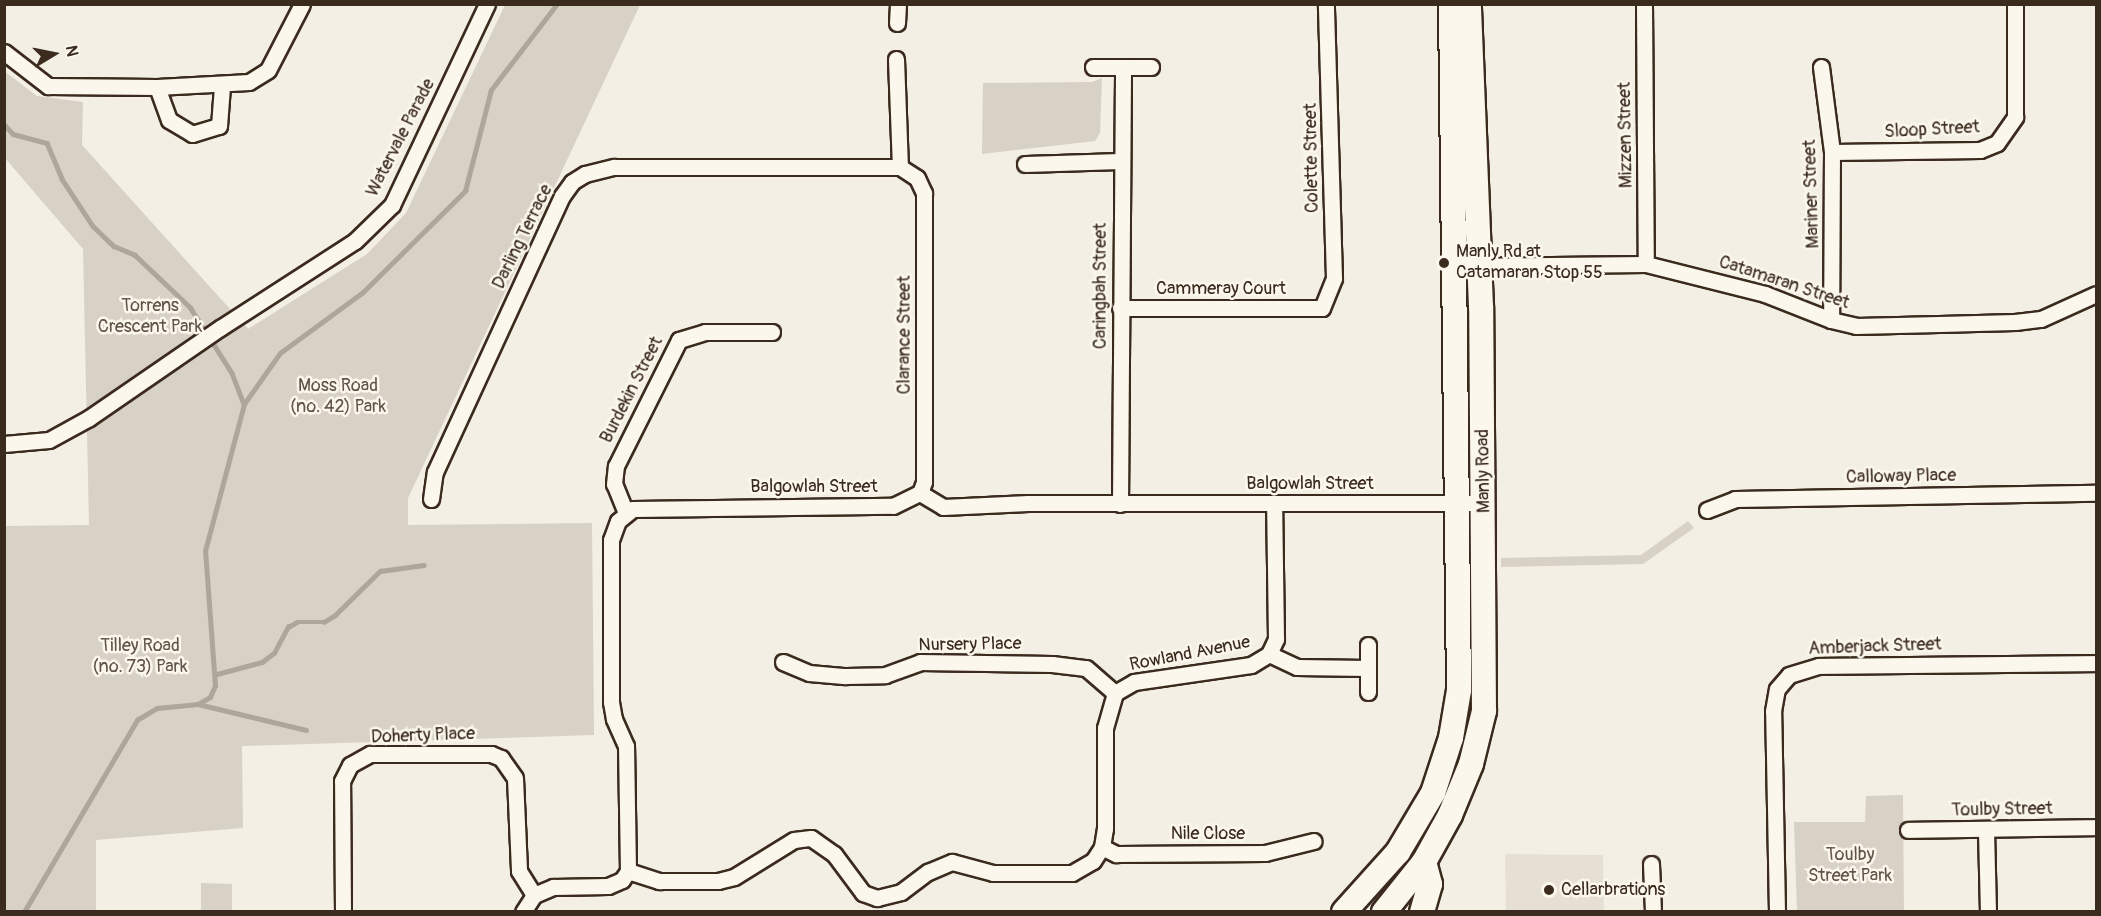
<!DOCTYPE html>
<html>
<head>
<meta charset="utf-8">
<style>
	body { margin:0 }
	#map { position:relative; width:2101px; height:916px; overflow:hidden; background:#f3efe4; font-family:Pangolin,sans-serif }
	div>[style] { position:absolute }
	.built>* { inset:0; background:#e5dfd4 }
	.green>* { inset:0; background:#d8d1c6 }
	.stream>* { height:4.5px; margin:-2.25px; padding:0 2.25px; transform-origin:2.25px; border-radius:2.25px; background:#afa69a }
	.roads { filter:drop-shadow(2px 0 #3b2a1e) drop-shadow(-2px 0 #3b2a1e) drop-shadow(0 2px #3b2a1e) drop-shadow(0 -2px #3b2a1e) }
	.street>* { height:15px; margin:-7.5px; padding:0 7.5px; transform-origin:7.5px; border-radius:7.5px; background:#fbf7ec }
	.primary>* { height:24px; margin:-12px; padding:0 12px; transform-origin:12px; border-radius:12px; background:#fbf7ec }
	.dots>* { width:16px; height:16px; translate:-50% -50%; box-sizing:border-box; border:3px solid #fbf7ec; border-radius:50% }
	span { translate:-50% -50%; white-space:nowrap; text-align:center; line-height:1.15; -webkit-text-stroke:5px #fbf7ec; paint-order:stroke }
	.street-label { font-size:18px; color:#3b2a1e }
	.poi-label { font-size:18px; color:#3b2a1e }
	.left { translate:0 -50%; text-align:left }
	.park-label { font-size:18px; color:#625448 }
	.frame { position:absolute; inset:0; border:6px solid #3b2a1e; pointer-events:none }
	.north { position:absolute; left:24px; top:24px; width:60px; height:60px; -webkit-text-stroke:4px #fbf7ec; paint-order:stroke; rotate:80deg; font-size:16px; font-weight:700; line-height:24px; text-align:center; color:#3b2a1e }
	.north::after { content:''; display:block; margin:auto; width:21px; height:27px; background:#3b2a1e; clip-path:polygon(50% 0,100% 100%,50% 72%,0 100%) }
</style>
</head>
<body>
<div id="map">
	<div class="built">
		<div style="clip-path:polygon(1505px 854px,1603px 855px,1604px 911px,1506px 911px)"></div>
	</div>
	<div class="green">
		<div style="clip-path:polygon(505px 5px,640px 5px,408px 498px,408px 525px,592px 523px,594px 735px,242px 746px,243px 828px,96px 840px,96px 911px,5px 911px,5px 526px,89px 525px,83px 249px,5px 158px,4px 71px,37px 96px,83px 102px,82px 145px,248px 329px,367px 254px,406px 213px)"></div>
		<div style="clip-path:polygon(1102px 78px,1100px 133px,1095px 141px,982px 154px,983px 83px,1092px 82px)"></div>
		<div style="clip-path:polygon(1688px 521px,1694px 528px,1643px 564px,1501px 567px,1501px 558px,1641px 555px)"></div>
		<div style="clip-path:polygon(1903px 795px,1904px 911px,1797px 911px,1794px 822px,1865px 822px,1866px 796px)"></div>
		<div style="clip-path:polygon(201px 883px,232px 884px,232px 911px,201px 911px)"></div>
	</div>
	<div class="stream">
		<div style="left:4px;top:124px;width:13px;rotate:48deg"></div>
		<div style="left:13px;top:134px;width:35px;rotate:15deg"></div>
		<div style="left:47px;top:143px;width:39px;rotate:67deg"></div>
		<div style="left:62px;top:179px;width:56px;rotate:56.6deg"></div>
		<div style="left:93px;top:226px;width:29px;rotate:44deg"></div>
		<div style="left:114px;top:246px;width:23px;rotate:23deg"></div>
		<div style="left:135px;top:255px;width:76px;rotate:43.4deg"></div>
		<div style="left:190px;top:307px;width:78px;rotate:57.5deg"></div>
		<div style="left:232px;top:373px;width:33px;rotate:69deg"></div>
		<div style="left:217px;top:674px;width:47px;rotate:-14.9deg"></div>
		<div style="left:262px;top:662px;width:15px;rotate:-37deg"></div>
		<div style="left:274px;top:653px;width:30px;rotate:-62deg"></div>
		<div style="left:288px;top:627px;width:10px;rotate:-29deg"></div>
		<div style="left:297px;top:622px;width:27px"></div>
		<div style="left:324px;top:622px;width:13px;rotate:-32deg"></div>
		<div style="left:335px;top:615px;width:63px;rotate:-44.4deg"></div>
		<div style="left:380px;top:571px;width:44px;rotate:-7.8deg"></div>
		<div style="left:198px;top:704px;width:111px;rotate:13.5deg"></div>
		<div style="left:24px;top:912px;width:223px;rotate:-59.5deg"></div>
		<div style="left:137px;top:720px;width:23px;rotate:-31deg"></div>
		<div style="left:157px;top:708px;width:41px;rotate:-5.6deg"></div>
		<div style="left:198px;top:704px;width:14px;rotate:-30deg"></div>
		<div style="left:210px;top:697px;width:12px;rotate:-66deg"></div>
		<div style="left:215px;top:686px;width:135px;rotate:-94.2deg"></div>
		<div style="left:205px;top:551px;width:152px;rotate:-75.1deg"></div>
		<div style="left:244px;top:404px;width:62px;rotate:-54.8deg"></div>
		<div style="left:280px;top:353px;width:103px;rotate:-36.3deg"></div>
		<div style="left:363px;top:292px;width:144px;rotate:-44.7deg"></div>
		<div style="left:465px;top:191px;width:104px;rotate:-75.6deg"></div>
		<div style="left:491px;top:90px;width:108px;rotate:-52.5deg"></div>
	</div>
	<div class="roads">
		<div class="street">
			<div style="left:1644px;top:4px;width:260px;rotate:89.6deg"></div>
			<div style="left:897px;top:23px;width:19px;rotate:-87deg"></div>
			<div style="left:4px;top:52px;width:56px;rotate:37.7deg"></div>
			<div style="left:48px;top:86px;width:109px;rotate:0.5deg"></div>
			<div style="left:157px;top:87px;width:92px;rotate:-3.1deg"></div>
			<div style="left:249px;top:82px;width:22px;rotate:-32deg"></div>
			<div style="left:268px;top:70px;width:74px;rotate:-62.7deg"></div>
			<div style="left:896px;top:59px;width:108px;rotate:87.9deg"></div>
			<div style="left:1093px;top:67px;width:58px"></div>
			<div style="left:1821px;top:67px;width:86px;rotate:82.6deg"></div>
			<div style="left:1832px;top:152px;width:168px;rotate:90.3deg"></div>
			<div style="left:157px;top:87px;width:35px;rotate:70deg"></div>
			<div style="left:169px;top:120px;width:27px;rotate:31deg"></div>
			<div style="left:192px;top:134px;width:28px;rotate:-17deg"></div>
			<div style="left:219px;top:126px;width:40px;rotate:-85.7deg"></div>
			<div style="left:1832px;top:152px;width:148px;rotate:-0.8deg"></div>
			<div style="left:1980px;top:150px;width:18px;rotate:-22deg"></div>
			<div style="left:1997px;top:143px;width:32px;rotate:-55deg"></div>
			<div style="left:2015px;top:117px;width:113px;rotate:-90deg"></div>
			<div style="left:1025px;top:164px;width:95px;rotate:-1.8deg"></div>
			<div style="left:1456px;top:266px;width:190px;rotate:-0.6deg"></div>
			<div style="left:1646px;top:264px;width:123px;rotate:14.1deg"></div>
			<div style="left:1765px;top:294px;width:71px;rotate:21.5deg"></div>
			<div style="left:1831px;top:320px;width:26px;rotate:13deg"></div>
			<div style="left:1856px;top:326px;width:159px;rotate:-1.4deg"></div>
			<div style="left:2015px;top:322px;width:26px;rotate:-7deg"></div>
			<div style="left:2041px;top:319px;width:60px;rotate:-24.4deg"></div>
			<div style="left:1120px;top:308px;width:202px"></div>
			<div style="left:1322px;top:308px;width:32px;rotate:-68deg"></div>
			<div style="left:1334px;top:278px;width:274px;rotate:-91.7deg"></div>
			<div style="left:4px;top:444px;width:45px;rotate:-5.1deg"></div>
			<div style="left:49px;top:440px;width:46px;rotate:-28.8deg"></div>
			<div style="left:89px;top:418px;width:159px;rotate:-34.5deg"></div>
			<div style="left:220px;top:328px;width:161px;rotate:-32.8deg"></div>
			<div style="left:355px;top:241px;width:52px;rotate:-44.2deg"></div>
			<div style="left:392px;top:205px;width:222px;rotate:-64.7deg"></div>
			<div style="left:431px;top:499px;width:27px;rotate:-82deg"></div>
			<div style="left:435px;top:472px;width:304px;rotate:-65.3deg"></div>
			<div style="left:562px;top:196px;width:17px;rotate:-54deg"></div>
			<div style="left:572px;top:182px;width:15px;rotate:-32deg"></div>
			<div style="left:585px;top:174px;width:30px;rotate:-14deg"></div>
			<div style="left:614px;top:167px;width:286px"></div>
			<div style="left:900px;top:167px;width:20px;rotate:33deg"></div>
			<div style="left:917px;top:178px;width:17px;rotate:65deg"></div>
			<div style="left:924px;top:193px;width:289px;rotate:90deg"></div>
			<div style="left:924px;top:482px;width:12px;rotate:110deg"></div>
			<div style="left:1120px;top:504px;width:437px;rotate:-89.6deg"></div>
			<div style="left:1707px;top:510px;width:30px;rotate:-21deg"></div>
			<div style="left:1735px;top:499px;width:361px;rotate:-1deg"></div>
			<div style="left:626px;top:513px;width:31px;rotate:-112deg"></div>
			<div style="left:614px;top:484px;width:18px;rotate:-84deg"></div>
			<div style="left:616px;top:466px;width:141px;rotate:-63.4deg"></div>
			<div style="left:679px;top:340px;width:27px;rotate:-17deg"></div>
			<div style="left:705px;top:332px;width:67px"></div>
			<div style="left:1269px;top:654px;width:31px;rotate:25deg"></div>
			<div style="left:1297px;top:667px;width:70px;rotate:0.8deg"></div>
			<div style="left:783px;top:662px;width:28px;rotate:23deg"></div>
			<div style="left:809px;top:673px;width:37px;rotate:5deg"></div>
			<div style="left:846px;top:676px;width:39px;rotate:-1deg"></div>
			<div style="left:885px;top:675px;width:37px;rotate:-20deg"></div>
			<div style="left:920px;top:662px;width:132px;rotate:0.9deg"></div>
			<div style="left:1052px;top:664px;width:34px;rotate:7deg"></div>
			<div style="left:1086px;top:668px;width:38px;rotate:41deg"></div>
			<div style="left:1368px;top:692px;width:47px;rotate:-90deg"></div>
			<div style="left:1908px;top:830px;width:188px;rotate:-0.9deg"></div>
			<div style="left:1986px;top:830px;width:82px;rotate:88.6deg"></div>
			<div style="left:1102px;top:847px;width:16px;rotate:27deg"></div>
			<div style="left:1116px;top:854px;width:149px;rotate:-0.4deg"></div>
			<div style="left:1265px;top:853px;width:50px;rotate:-13.8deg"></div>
			<div style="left:1651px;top:864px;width:48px;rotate:87.6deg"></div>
			<div style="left:628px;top:871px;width:33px;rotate:18deg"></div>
			<div style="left:659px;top:881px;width:59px"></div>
			<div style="left:718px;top:881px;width:16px;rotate:-14deg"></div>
			<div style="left:734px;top:877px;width:70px;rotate:-31.7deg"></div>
			<div style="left:794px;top:840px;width:17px;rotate:-7deg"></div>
			<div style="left:811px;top:838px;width:28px;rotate:35deg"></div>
			<div style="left:834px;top:854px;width:49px;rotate:53.4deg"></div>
			<div style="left:863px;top:893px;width:15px;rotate:20deg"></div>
			<div style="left:877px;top:898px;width:25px;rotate:-14deg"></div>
			<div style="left:901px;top:892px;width:34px;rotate:-37deg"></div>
			<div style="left:928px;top:872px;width:26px;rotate:-23deg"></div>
			<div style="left:952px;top:862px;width:42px;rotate:15deg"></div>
			<div style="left:993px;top:873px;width:79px"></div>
			<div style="left:1072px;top:873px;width:24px;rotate:-30deg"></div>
			<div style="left:1093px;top:861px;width:17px;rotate:-57deg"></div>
			<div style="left:1102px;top:847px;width:18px;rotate:-81deg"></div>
			<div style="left:1105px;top:829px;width:101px;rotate:-90deg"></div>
			<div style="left:1105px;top:728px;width:36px;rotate:-74deg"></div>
			<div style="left:1115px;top:693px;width:22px;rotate:-30deg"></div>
			<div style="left:1134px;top:682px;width:118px;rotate:-8.3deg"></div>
			<div style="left:1251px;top:665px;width:21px;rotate:-31deg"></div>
			<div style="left:1269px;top:654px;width:17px;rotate:-65deg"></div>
			<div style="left:1276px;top:639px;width:136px;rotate:-90.8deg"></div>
			<div style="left:343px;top:912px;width:131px;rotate:-90.4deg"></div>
			<div style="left:342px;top:781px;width:18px;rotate:-63deg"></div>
			<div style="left:350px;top:765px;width:23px;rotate:-29deg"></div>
			<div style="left:370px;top:754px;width:121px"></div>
			<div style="left:491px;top:754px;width:11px;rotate:22deg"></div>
			<div style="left:501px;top:758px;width:24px;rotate:55deg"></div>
			<div style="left:515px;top:778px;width:93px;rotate:87.5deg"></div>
			<div style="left:519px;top:871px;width:28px;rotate:58deg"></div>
			<div style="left:523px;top:912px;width:20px;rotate:-57deg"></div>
			<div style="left:534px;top:895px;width:21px;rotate:-23deg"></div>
			<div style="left:553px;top:887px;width:55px;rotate:-1deg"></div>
			<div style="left:608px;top:886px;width:15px;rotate:-23deg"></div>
			<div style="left:622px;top:880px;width:11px;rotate:-56deg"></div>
			<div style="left:628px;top:871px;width:125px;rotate:-90.9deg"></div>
			<div style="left:626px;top:746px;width:30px;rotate:-114deg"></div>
			<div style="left:614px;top:719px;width:17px;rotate:-100deg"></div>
			<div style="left:611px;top:702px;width:162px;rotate:-90deg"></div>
			<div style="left:611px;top:540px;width:20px;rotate:-70deg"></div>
			<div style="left:618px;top:521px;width:19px;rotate:-39deg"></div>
			<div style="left:633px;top:509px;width:260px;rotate:-0.7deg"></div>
			<div style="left:893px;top:506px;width:30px;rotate:-26deg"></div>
			<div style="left:920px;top:493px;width:27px;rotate:31deg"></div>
			<div style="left:943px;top:507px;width:85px;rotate:-2.7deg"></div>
			<div style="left:1028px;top:503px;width:456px"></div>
			<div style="left:1777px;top:912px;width:201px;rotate:-91.1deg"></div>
			<div style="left:1773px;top:711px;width:22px;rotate:-80deg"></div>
			<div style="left:1777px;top:689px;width:18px;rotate:-49deg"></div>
			<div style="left:1789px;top:675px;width:31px;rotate:-17deg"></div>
			<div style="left:1819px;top:666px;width:277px;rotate:-0.6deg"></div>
		</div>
		<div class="primary">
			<div style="left:1344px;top:912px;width:81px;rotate:-48deg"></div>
			<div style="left:1398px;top:852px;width:69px;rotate:-59.3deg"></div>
			<div style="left:1433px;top:793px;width:58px;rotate:-71.9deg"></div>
			<div style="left:1451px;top:738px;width:49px;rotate:-80.5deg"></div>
			<div style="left:1459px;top:690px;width:686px;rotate:-90.67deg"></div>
			<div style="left:1384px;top:912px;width:64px;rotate:-51.3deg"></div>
			<div style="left:1424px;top:862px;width:54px;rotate:-61deg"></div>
			<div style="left:1450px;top:815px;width:55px;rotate:-67.6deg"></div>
			<div style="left:1471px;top:764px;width:55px;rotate:-76.2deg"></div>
			<div style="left:1484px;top:711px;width:404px;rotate:-90.4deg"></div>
			<div style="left:1481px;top:307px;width:303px;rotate:-92.3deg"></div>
			<div style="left:1422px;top:912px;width:29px;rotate:-74deg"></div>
			<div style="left:1430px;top:884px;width:23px;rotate:-105deg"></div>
		</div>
	</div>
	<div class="dots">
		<div style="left:1444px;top:263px;background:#3b2a1e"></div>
		<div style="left:1549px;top:890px;background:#3b2a1e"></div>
	</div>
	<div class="street-label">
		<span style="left:1932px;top:130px;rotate:-3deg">Sloop Street</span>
		<span style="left:1626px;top:135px;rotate:-91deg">Mizzen Street</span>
		<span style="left:401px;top:138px;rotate:-63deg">Watervale Parade</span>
		<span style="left:1312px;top:158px;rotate:-91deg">Colette Street</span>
		<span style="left:1812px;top:194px;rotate:-92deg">Mariner Street</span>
		<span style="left:523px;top:237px;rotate:-64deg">Darling Terrace</span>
		<span style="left:1784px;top:283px;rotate:18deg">Catamaran Street</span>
		<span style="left:1101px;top:286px;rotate:-90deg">Caringbah Street</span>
		<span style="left:1221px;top:289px">Cammeray Court</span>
		<span style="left:905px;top:335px;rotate:-90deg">Clarance Street</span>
		<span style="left:632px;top:390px;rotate:-63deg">Burdekin Street</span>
		<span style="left:1484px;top:471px;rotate:-91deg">Manly Road</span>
		<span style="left:1901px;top:477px;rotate:-1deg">Calloway Place</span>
		<span style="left:1310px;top:484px">Balgowlah Street</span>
		<span style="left:814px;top:487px">Balgowlah Street</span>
		<span style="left:970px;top:645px;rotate:-1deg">Nursery Place</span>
		<span style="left:1875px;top:647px;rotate:-2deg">Amberjack Street</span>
		<span style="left:1190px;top:654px;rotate:-11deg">Rowland Avenue</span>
		<span style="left:423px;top:736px;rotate:-2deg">Doherty Place</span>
		<span style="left:2002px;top:810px;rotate:-1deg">Toulby Street</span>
		<span style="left:1208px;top:834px">Nile Close</span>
	</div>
	<div class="poi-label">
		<span class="left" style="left:1456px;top:263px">Manly Rd at<br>Catamaran Stop 55</span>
		<span class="left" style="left:1561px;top:890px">Cellarbrations</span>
	</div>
	<div class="park-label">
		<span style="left:150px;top:317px">Torrens<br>Crescent Park</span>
		<span style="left:338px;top:397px">Moss Road<br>(no. 42) Park</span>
		<span style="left:140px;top:657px">Tilley Road<br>(no. 73) Park</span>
		<span style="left:1850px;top:866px">Toulby<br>Street Park</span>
	</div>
	<div class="frame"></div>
	<div class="north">N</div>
</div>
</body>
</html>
